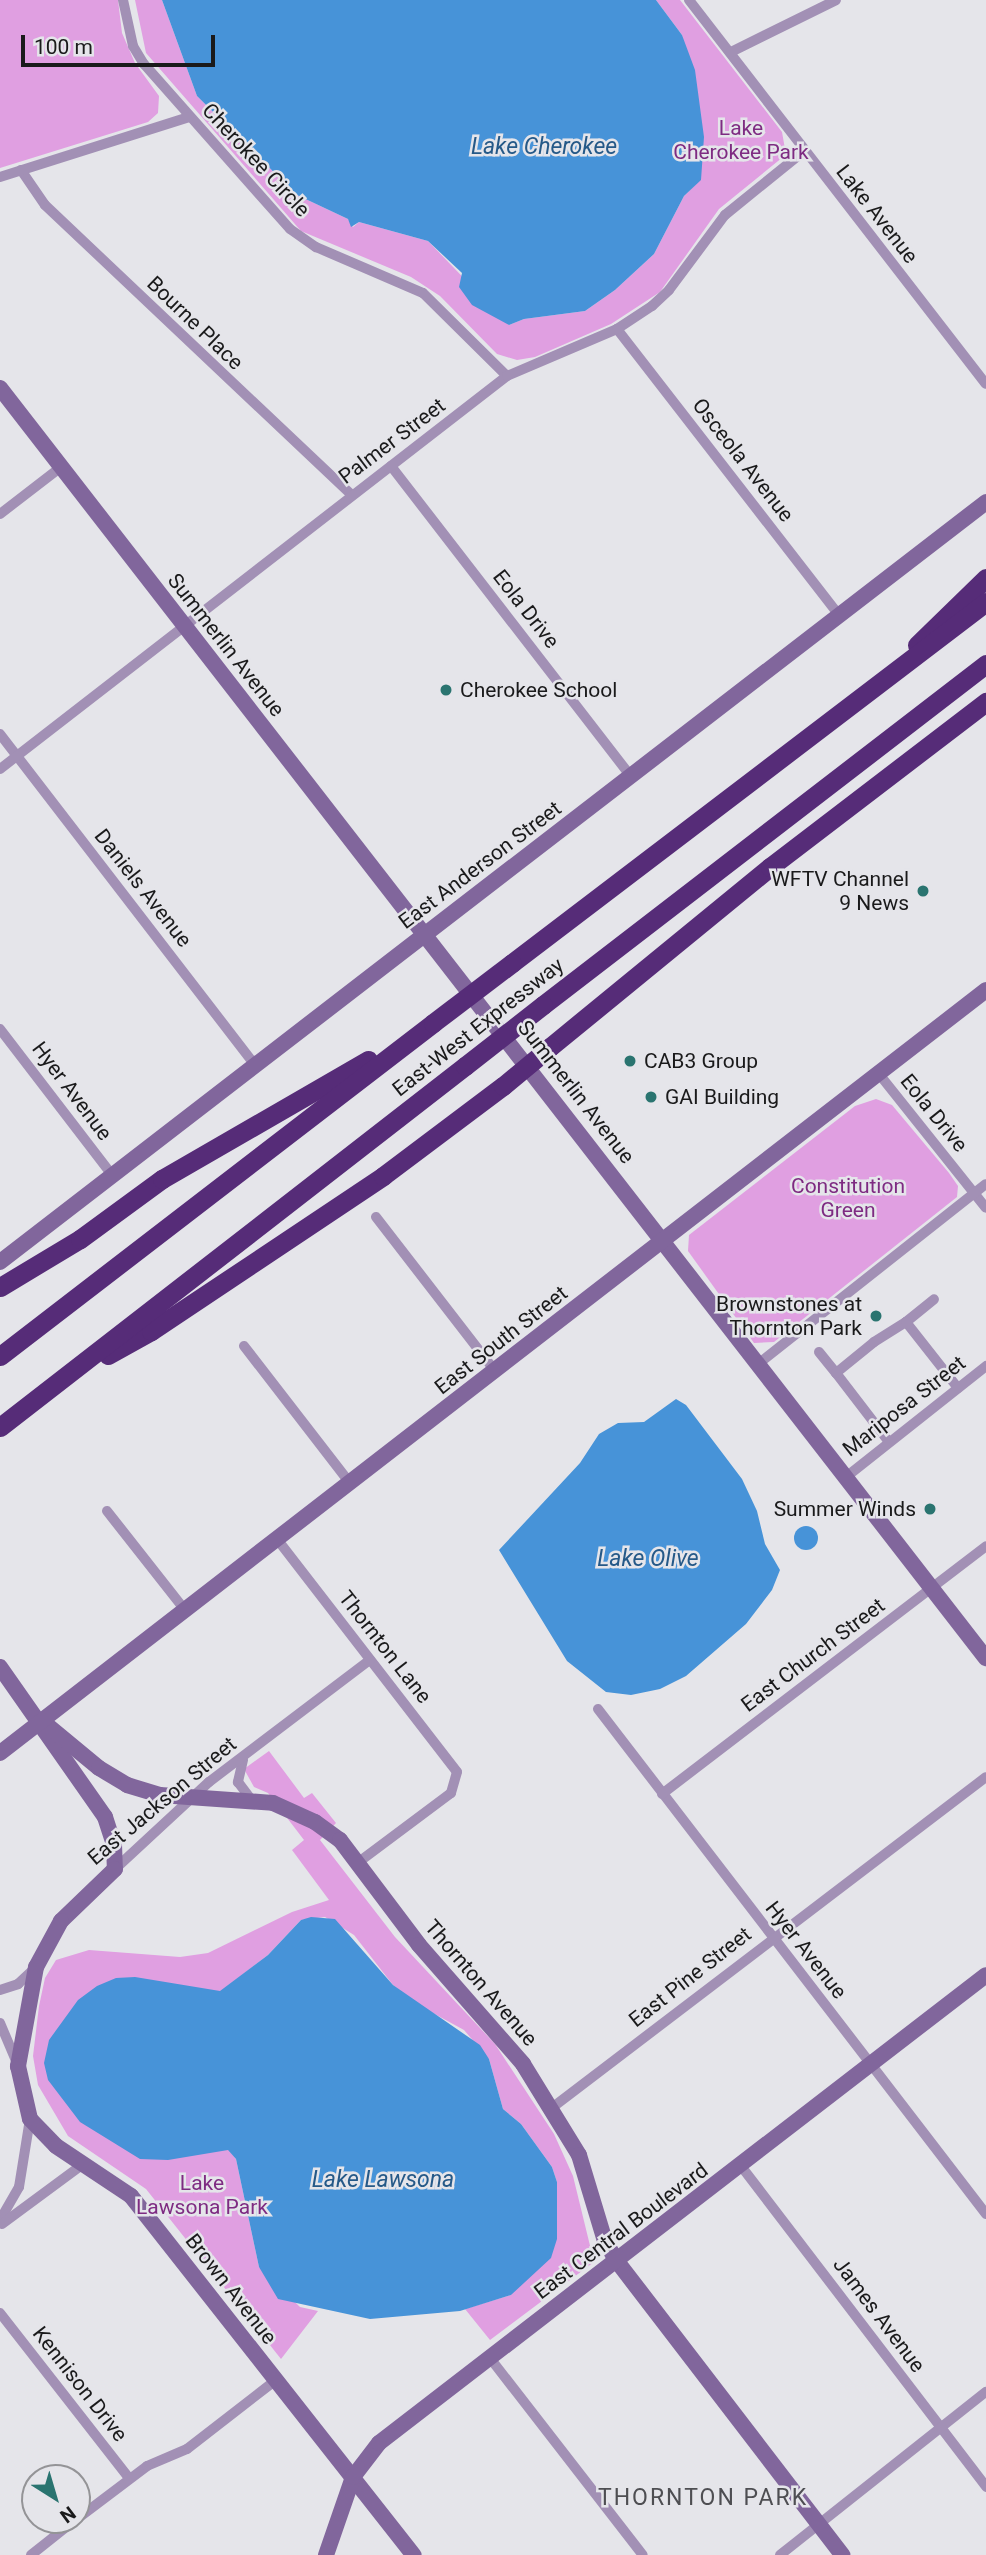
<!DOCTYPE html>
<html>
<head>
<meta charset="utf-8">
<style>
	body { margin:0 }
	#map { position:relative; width:986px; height:2555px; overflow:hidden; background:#e5e5ea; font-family:Roboto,sans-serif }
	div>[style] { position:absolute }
	.green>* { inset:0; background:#e09fe1 }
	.water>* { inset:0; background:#4793d8 }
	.round { border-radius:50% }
	.street>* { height:10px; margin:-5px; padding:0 5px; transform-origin:5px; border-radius:5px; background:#a290b5 }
	.secondary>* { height:16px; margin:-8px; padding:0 8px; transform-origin:8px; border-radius:8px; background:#81669c }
	.highway>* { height:19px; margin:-9.5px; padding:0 9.5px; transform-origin:9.5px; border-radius:9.5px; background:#562c78 }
	.highway-bridge>* { height:19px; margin:-9.5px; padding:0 9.5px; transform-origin:9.5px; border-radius:9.5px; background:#562c78 }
	.dots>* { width:19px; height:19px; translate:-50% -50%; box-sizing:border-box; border:4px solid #e5e5ea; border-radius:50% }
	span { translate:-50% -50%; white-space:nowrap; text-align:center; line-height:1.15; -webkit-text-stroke:5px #e5e5ea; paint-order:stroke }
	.park-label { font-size:21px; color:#7e2b82 }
	.street-label { font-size:21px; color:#1a1a1b }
	.poi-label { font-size:21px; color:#1a1a1b }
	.left { translate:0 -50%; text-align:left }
	.right { translate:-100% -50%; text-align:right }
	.water-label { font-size:23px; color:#255988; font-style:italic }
	.neighbourhood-label { font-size:23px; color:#4e4e52; letter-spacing:2px }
	.north { position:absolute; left:21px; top:2464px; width:70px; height:70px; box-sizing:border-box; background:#e5e5ea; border:2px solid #949497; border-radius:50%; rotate:143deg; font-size:19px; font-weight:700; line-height:28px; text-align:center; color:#1a1a1b }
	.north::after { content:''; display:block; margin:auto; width:24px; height:32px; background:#2a7470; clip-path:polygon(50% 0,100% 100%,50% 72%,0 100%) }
	.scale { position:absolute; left:21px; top:35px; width:194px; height:32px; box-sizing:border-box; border:4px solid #1a1a1b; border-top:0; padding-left:9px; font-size:21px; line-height:24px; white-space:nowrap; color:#1a1a1b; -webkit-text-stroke:5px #e5e5ea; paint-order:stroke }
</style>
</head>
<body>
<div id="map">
	<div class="green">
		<div style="clip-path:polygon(0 0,118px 0,122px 33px,135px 63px,159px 96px,158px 113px,148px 122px,0 168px)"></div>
		<div style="clip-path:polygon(135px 0,162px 0,197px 96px,297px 195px,348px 219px,353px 227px,359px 222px,428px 241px,509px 325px,524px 319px,585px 311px,615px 290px,654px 254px,684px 196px,700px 180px,682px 35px,656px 0,680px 0,782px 132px,785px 149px,783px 157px,719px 209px,660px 292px,611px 324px,535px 357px,517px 360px,497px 354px,440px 296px,411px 277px,301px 231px,146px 53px)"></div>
		<div style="clip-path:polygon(876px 1099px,892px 1105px,949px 1173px,958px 1186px,957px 1197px,774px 1342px,754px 1343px,688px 1251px,689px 1235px,855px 1106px)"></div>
		<div style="clip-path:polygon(269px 1751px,304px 1798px,312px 1793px,336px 1823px,320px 1840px,395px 1937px,495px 2044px,554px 2134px,573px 2176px,594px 2262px,490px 2340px,465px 2309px,511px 2295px,555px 2210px,557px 2182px,552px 2167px,521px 2124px,503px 2109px,489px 2059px,464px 2030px,420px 2006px,393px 1985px,354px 1935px,325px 1917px,301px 1920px,268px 1955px,220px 1992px,193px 1989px,215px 2150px,228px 2149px,236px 2159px,259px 2267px,300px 2307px,318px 2311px,281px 2359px,146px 2189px,68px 2136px,38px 2085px,33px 2056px,39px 2006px,45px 1978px,56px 1960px,89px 1950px,180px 1957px,208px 1953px,292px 1912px,329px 1900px,292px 1850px,304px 1840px,268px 1793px,254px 1787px,244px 1769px)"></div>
	</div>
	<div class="water">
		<div style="clip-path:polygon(162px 0,656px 0,682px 35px,695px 70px,704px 137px,701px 180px,684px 196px,654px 254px,615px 290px,585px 311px,524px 319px,509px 325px,472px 305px,459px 287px,462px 273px,428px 241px,359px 222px,351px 227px,348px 219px,297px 195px,197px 96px)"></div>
		<div style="clip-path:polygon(676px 1399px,686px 1405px,742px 1479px,757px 1511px,765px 1544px,780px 1570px,772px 1590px,746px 1624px,686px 1676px,660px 1689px,631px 1695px,606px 1692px,567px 1661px,499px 1550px,580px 1463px,599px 1434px,618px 1423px,644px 1422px)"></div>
		<div class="round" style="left:794px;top:1526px;width:24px;height:24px"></div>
		<div style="clip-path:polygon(311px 1917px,335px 1919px,393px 1985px,480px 2045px,489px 2059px,503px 2109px,521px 2124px,552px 2167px,557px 2182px,557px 2239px,551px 2258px,511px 2295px,460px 2311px,370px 2319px,278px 2299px,259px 2267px,236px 2159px,228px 2150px,168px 2160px,140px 2159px,80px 2122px,48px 2080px,44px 2063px,49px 2040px,78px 2000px,97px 1986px,116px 1978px,135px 1977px,220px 1991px,268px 1955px,301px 1920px)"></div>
	</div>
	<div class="street">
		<div style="left:123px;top:0;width:47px;rotate:77.7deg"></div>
		<div style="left:133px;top:46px;width:21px;rotate:59deg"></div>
		<div style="left:144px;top:64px;width:220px;rotate:48.5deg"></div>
		<div style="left:290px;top:229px;width:32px;rotate:35deg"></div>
		<div style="left:316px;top:247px;width:116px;rotate:23.3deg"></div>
		<div style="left:423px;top:293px;width:118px;rotate:44.7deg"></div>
		<div style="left:689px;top:0;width:485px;rotate:52.3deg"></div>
		<div style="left:731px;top:52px;width:117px;rotate:-26.3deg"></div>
		<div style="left:21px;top:170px;width:42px;rotate:55.6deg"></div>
		<div style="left:45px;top:205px;width:422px;rotate:43.4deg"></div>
		<div style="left:0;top:177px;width:198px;rotate:-17.6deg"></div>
		<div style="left:617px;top:329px;width:362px;rotate:52.2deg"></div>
		<div style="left:391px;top:466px;width:391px;rotate:52.3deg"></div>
		<div style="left:0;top:514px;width:77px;rotate:-37.6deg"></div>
		<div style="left:0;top:734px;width:419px;rotate:52.4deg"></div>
		<div style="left:0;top:769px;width:641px;rotate:-37.78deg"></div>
		<div style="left:507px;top:376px;width:120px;rotate:-23.1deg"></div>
		<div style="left:617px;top:329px;width:42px;rotate:-33.3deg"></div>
		<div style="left:652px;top:306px;width:23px;rotate:-43deg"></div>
		<div style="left:669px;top:290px;width:94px;rotate:-53.3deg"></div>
		<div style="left:725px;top:215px;width:102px;rotate:-39deg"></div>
		<div style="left:0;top:1029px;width:185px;rotate:52.5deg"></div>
		<div style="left:879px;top:1074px;width:171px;rotate:51.4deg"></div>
		<div style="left:376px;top:1217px;width:195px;rotate:52.3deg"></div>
		<div style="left:906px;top:1322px;width:36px;rotate:-39deg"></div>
		<div style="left:244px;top:1346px;width:173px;rotate:52.3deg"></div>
		<div style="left:819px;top:1352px;width:27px;rotate:51deg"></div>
		<div style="left:758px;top:1364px;width:290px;rotate:-38.3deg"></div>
		<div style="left:889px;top:1442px;width:87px;rotate:-127.5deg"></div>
		<div style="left:836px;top:1373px;width:49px;rotate:-39.2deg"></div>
		<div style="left:874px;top:1342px;width:38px;rotate:-32deg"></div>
		<div style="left:906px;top:1322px;width:84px;rotate:51.8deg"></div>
		<div style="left:846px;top:1477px;width:179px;rotate:-38.4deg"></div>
		<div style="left:107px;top:1511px;width:126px;rotate:51.8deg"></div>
		<div style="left:277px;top:1539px;width:294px;rotate:52.3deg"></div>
		<div style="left:457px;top:1772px;width:22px;rotate:106deg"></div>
		<div style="left:451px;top:1793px;width:114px;rotate:143.2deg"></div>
		<div style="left:598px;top:1709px;width:637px;rotate:52.46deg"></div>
		<div style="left:243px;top:1760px;width:23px;rotate:103deg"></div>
		<div style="left:238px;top:1782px;width:21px;rotate:53deg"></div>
		<div style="left:662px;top:1794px;width:408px;rotate:-37.4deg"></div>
		<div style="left:115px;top:1869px;width:128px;rotate:-42.8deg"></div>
		<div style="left:209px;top:1782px;width:202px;rotate:-37.2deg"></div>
		<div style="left:0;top:1990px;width:19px;rotate:-18deg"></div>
		<div style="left:18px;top:1984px;width:25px;rotate:-43deg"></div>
		<div style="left:0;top:2023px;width:43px;rotate:67deg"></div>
		<div style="left:553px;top:2107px;width:544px;rotate:-37.31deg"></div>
		<div style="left:741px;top:2166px;width:404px;rotate:52.6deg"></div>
		<div style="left:0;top:2220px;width:38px;rotate:-60deg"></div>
		<div style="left:19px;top:2187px;width:69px;rotate:-80.8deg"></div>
		<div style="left:2px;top:2224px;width:101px;rotate:-36.5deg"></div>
		<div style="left:0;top:2313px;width:209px;rotate:52deg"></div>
		<div style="left:490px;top:2358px;width:249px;rotate:52.2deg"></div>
		<div style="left:77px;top:2519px;width:88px;rotate:-37.1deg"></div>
		<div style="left:147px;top:2466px;width:43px;rotate:-23deg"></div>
		<div style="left:187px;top:2449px;width:113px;rotate:-37.8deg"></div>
		<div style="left:31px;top:2555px;width:56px;rotate:-38.5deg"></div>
		<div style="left:780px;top:2555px;width:263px;rotate:-38.4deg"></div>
	</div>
	<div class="secondary">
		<div style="left:0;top:388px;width:1608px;rotate:52.18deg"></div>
		<div style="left:0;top:1262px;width:1245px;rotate:-37.62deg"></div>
		<div style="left:0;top:1667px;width:183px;rotate:55deg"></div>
		<div style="left:105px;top:1817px;width:28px;rotate:72deg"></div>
		<div style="left:114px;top:1844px;width:25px;rotate:88deg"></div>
		<div style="left:115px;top:1869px;width:75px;rotate:136.1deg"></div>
		<div style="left:61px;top:1921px;width:52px;rotate:118.5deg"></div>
		<div style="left:36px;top:1967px;width:101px;rotate:100.3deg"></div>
		<div style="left:18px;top:2066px;width:54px;rotate:77.2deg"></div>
		<div style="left:30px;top:2119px;width:37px;rotate:46deg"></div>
		<div style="left:56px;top:2146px;width:90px;rotate:33.7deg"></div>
		<div style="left:131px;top:2196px;width:457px;rotate:51.8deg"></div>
		<div style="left:42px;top:1721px;width:74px;rotate:39.5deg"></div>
		<div style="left:99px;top:1768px;width:33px;rotate:31deg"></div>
		<div style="left:127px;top:1785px;width:34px;rotate:17deg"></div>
		<div style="left:160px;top:1795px;width:113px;rotate:4deg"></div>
		<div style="left:273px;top:1803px;width:46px;rotate:24.3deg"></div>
		<div style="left:315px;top:1822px;width:31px;rotate:36deg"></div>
		<div style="left:340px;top:1840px;width:131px;rotate:53deg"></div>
		<div style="left:419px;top:1945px;width:158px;rotate:48.8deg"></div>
		<div style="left:523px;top:2064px;width:107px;rotate:58.4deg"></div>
		<div style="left:579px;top:2155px;width:90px;rotate:73.2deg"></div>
		<div style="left:605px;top:2241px;width:22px;rotate:60deg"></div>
		<div style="left:616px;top:2260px;width:372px;rotate:52.5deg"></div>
		<div style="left:0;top:1753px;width:1247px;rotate:-37.73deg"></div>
		<div style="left:326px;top:2555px;width:83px;rotate:-70.9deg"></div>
		<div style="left:353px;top:2477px;width:43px;rotate:-52.6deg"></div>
		<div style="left:379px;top:2443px;width:766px;rotate:-37.63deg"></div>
	</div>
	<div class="highway">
		<div style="left:917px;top:645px;width:96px;rotate:-44.2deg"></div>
		<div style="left:512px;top:963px;width:596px;rotate:-37.29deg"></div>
		<div style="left:543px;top:1005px;width:559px;rotate:-37.59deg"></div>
		<div style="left:550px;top:1047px;width:284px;rotate:-39.3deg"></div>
		<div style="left:770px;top:867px;width:272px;rotate:-37.4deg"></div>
		<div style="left:0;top:1287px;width:93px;rotate:-31deg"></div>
		<div style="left:80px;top:1239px;width:102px;rotate:-36.2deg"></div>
		<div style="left:162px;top:1179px;width:238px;rotate:-30deg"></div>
		<div style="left:108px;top:1355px;width:49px;rotate:-29.2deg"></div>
		<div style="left:151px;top:1331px;width:279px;rotate:-33.7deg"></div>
		<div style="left:383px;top:1176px;width:150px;rotate:-36.9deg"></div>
		<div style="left:0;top:1356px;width:546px;rotate:-37.56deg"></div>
		<div style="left:0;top:1427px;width:589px;rotate:-37.82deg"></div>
	</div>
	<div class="highway-bridge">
		<div style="left:433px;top:1023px;width:99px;rotate:-37.2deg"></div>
		<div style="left:465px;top:1066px;width:99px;rotate:-38deg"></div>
		<div style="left:503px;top:1086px;width:61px;rotate:-39.7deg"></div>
	</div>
	<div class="dots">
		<div style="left:446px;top:690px;background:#2a7470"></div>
		<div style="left:923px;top:891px;background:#2a7470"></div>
		<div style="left:630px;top:1061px;background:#2a7470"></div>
		<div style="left:651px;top:1097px;background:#2a7470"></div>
		<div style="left:876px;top:1316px;background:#2a7470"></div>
		<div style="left:930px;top:1509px;background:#2a7470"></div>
	</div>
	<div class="park-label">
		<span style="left:741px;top:140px">Lake<br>Cherokee Park</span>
		<span style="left:848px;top:1198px">Constitution<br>Green</span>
		<span style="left:202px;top:2195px">Lake<br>Lawsona Park</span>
	</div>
	<div class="street-label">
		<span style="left:256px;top:160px;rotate:47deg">Cherokee Circle</span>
		<span style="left:877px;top:214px;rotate:52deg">Lake Avenue</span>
		<span style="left:195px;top:323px;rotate:44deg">Bourne Place</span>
		<span style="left:392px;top:441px;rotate:-37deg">Palmer Street</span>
		<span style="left:743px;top:460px;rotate:52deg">Osceola Avenue</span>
		<span style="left:526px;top:609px;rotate:52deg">Eola Drive</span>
		<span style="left:226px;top:645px;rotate:52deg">Summerlin Avenue</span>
		<span style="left:480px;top:865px;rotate:-37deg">East Anderson Street</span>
		<span style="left:143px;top:888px;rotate:52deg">Daniels Avenue</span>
		<span style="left:478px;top:1027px;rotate:-38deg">East-West Expressway</span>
		<span style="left:72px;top:1091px;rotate:53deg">Hyer Avenue</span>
		<span style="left:576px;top:1092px;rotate:52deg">Summerlin Avenue</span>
		<span style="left:934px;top:1113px;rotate:51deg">Eola Drive</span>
		<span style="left:501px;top:1340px;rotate:-38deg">East South Street</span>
		<span style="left:904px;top:1406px;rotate:-38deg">Mariposa Street</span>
		<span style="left:385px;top:1647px;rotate:52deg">Thornton Lane</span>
		<span style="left:813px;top:1655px;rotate:-37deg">East Church Street</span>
		<span style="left:162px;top:1801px;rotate:-40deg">East Jackson Street</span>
		<span style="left:806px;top:1950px;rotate:52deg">Hyer Avenue</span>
		<span style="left:690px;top:1977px;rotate:-38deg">East Pine Street</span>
		<span style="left:481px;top:1983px;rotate:49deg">Thornton Avenue</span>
		<span style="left:621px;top:2231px;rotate:-37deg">East Central Boulevard</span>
		<span style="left:231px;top:2289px;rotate:52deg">Brown Avenue</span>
		<span style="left:879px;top:2315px;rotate:53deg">James Avenue</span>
		<span style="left:80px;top:2384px;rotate:52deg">Kennison Drive</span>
	</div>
	<div class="poi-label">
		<span class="left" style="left:460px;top:690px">Cherokee School</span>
		<span class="right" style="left:909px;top:891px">WFTV Channel<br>9 News</span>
		<span class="left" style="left:644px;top:1061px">CAB3 Group</span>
		<span class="left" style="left:665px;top:1097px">GAI Building</span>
		<span class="right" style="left:862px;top:1316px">Brownstones at<br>Thornton Park</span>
		<span class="right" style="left:916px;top:1509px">Summer Winds</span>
	</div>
	<div class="water-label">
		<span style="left:544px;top:147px">Lake Cherokee</span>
		<span style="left:648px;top:1559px">Lake Olive</span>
		<span style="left:383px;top:2180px">Lake Lawsona</span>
	</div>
	<div class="neighbourhood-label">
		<span style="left:703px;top:2498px">THORNTON PARK</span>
	</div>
	<div class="north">N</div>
	<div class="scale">100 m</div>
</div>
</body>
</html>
